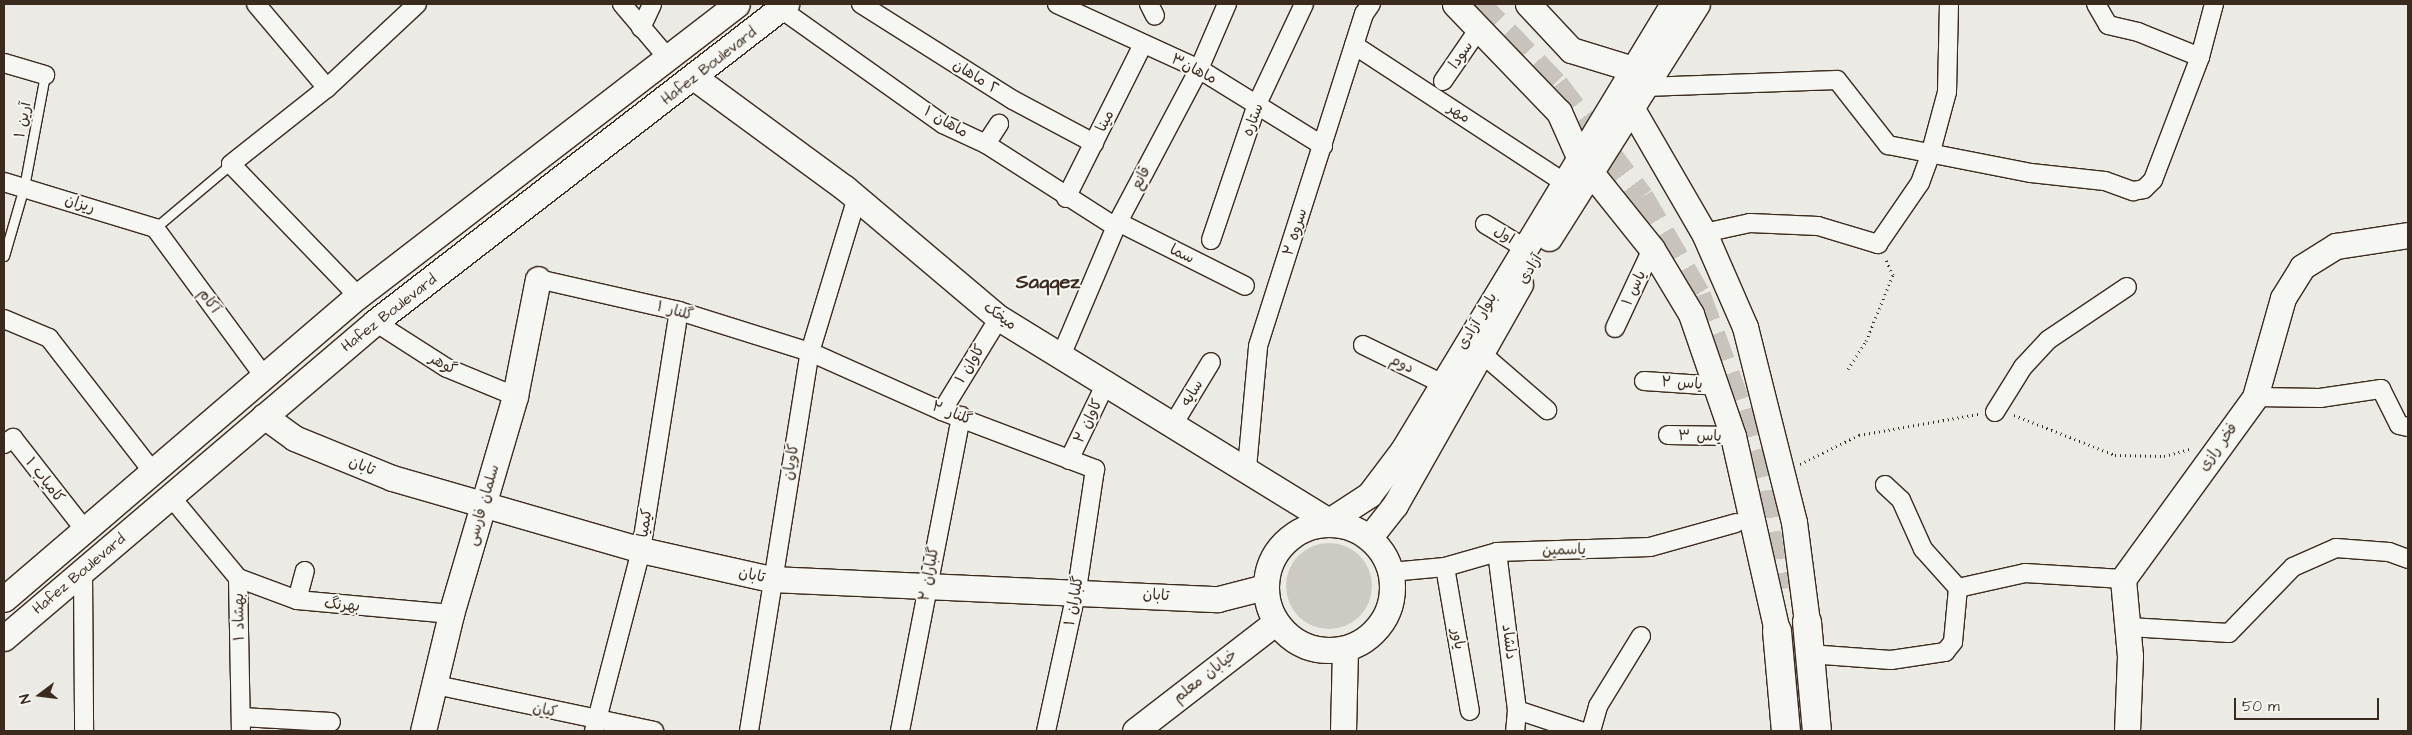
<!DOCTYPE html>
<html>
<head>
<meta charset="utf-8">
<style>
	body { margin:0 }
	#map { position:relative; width:2412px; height:735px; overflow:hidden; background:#ebeae5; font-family:"Architects Daughter","Playpen Sans Arabic",sans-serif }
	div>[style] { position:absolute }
	.green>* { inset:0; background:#cdcac4 }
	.round { border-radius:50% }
	.primary-tunnel>* { height:28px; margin-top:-14px; transform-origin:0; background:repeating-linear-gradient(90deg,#c8c4bd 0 28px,transparent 0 42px) }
	.path>* { height:3px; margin-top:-1.5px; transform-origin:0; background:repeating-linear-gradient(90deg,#3b2a1e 0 1px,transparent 0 5px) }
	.roads { filter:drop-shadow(1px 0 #3b2a1e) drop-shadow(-1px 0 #3b2a1e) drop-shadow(0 1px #3b2a1e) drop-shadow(0 -1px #3b2a1e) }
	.lane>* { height:9px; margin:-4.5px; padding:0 4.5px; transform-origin:4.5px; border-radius:4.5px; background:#f6f6f2 }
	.street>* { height:18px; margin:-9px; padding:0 9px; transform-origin:9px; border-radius:9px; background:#f6f6f2 }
	.secondary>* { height:25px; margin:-12.5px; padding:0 12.5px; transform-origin:12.5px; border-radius:12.5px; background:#f6f6f2 }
	.secondary>.ring { margin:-12.5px; padding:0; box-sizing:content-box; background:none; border:25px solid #f6f6f2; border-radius:50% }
	.primary>* { height:28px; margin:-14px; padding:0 14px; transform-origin:14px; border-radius:14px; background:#f6f6f2 }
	span { translate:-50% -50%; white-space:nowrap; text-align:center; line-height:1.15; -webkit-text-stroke:4px #f6f6f2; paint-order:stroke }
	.street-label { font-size:15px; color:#3b2a1e }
	.district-label { font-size:20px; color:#3b2a1e; font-weight:700 }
	.frame { position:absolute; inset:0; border:5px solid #3b2a1e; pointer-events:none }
	.north { position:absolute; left:15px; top:670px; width:50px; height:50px; -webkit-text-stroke:4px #f6f6f2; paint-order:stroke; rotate:255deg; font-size:14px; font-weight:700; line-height:20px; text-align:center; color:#3b2a1e }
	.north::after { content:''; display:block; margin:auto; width:18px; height:22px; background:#3b2a1e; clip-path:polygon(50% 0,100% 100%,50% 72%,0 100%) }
	.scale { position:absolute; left:2234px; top:698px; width:145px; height:22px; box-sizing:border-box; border:2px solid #3b2a1e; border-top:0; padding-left:6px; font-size:15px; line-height:18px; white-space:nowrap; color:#3b2a1e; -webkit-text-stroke:4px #f6f6f2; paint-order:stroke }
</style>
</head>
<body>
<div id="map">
	<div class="green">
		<div class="round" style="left:1286px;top:543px;width:86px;height:86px"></div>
	</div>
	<div class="primary-tunnel">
		<div style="left:1476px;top:4px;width:114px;rotate:46.1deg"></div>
		<div style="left:1555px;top:86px;width:141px;rotate:52.8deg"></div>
		<div style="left:1640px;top:198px;width:113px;rotate:59.8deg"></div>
		<div style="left:1697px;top:296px;width:122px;rotate:69.9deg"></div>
		<div style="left:1739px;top:411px;width:83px;rotate:74.6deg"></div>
		<div style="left:1761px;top:491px;width:100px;rotate:81.4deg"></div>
	</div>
	<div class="path">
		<div style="left:1848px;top:369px;width:33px;rotate:-57deg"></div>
		<div style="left:1866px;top:341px;width:71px;rotate:-67.8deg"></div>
		<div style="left:1893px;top:275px;width:17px;rotate:-115deg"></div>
		<div style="left:2014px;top:415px;width:109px;rotate:21.6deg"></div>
		<div style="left:2115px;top:455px;width:49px;rotate:1.2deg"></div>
		<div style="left:2164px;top:456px;width:28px;rotate:-15deg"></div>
		<div style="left:1800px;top:464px;width:66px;rotate:-26.2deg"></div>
		<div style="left:1859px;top:435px;width:121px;rotate:-10deg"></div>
	</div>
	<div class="roads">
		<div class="lane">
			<div style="left:155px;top:228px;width:99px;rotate:-40.1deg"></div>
			<div style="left:4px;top:256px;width:72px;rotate:-73.8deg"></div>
			<div style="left:24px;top:187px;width:114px;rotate:-79.4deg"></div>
		</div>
		<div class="street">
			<div style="left:256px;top:4px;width:110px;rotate:49.8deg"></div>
			<div style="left:622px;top:4px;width:70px;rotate:49.7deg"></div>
			<div style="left:861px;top:4px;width:180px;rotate:32.3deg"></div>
			<div style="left:1013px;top:100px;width:92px;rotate:28deg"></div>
			<div style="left:1057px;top:4px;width:156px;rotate:24.6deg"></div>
			<div style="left:1199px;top:69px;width:146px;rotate:31.8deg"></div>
			<div style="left:1149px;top:4px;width:13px;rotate:63deg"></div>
			<div style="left:2096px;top:4px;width:24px;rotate:60deg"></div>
			<div style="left:2108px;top:25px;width:31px;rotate:13deg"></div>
			<div style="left:2138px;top:32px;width:67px;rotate:22deg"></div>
			<div style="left:781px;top:9px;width:199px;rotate:35.4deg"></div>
			<div style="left:943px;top:124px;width:47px;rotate:24.9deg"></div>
			<div style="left:986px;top:144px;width:154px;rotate:32.6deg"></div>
			<div style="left:641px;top:28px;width:26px;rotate:-65deg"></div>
			<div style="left:1354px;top:45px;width:250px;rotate:33.2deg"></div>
			<div style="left:4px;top:63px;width:43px;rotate:16.3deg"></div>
			<div style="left:1443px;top:81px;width:62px;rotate:-55.5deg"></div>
			<div style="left:1645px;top:87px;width:192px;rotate:-2.1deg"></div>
			<div style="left:1837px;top:80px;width:83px;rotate:51.9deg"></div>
			<div style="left:1888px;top:145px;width:146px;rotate:11.1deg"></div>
			<div style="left:2031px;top:173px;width:74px;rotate:6.2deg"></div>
			<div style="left:2105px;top:181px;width:30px;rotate:20deg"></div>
			<div style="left:2133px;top:191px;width:11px;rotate:-10deg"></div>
			<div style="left:2144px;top:189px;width:13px;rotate:-45deg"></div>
			<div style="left:2153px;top:180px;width:132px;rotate:-69.1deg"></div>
			<div style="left:2200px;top:57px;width:55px;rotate:-75.2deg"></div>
			<div style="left:986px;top:144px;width:24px;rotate:-57deg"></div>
			<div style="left:4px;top:182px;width:158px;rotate:16.9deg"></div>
			<div style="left:155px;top:228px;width:182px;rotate:53.7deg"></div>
			<div style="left:1066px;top:198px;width:172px;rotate:-63.4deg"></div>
			<div style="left:1118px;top:222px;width:142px;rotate:26.7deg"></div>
			<div style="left:1485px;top:224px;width:44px;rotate:31.2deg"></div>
			<div style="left:1704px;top:233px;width:47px;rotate:-12.3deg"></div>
			<div style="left:1750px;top:223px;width:68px;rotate:2.5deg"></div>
			<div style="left:1818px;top:226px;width:63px;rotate:16.7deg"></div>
			<div style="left:1878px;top:244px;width:74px;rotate:-55.5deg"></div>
			<div style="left:1920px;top:183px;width:30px;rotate:-70deg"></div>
			<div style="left:1930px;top:155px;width:65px;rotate:-74.9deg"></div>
			<div style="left:1947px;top:92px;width:88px;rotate:-88.7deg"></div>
			<div style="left:1211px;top:240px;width:144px;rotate:-71.3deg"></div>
			<div style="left:1257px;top:104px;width:110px;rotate:-64.8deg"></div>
			<div style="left:538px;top:279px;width:145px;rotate:12.8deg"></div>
			<div style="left:679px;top:311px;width:137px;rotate:17.4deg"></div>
			<div style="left:810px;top:352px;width:145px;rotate:24.1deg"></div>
			<div style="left:942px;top:411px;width:164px;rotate:20.8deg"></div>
			<div style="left:1095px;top:469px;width:121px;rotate:98.5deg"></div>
			<div style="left:1077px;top:589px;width:145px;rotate:102.3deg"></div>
			<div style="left:358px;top:296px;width:183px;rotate:-133.9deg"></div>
			<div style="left:231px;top:164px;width:122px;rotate:-38.4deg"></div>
			<div style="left:327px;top:88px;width:123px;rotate:-43deg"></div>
			<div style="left:4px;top:319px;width:49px;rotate:22.9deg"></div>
			<div style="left:49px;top:338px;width:168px;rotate:52.2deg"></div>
			<div style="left:375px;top:322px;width:85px;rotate:32.6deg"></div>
			<div style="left:447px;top:368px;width:74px;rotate:22.4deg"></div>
			<div style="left:1615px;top:328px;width:87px;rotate:-64.9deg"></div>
			<div style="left:1363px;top:345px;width:87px;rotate:26deg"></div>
			<div style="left:1480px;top:352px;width:89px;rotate:40.9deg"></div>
			<div style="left:1061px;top:356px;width:146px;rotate:-67deg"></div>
			<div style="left:1118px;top:222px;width:173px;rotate:-62.1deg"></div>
			<div style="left:1199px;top:69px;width:71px;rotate:-66.7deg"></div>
			<div style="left:1644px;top:381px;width:75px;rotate:3.8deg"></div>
			<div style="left:2255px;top:397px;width:65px;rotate:0.9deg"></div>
			<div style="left:2320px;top:398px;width:62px;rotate:-8.4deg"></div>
			<div style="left:2381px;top:389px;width:40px;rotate:63.4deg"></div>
			<div style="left:2399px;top:425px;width:9px;rotate:13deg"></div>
			<div style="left:942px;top:411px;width:109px;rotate:-58.5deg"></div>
			<div style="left:1995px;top:412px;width:53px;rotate:-58.1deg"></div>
			<div style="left:2023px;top:367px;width:37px;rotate:-47deg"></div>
			<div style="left:2048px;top:340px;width:95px;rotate:-33.9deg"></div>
			<div style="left:1174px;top:423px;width:71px;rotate:-58.8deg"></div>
			<div style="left:1668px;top:435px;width:65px;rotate:0.9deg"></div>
			<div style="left:4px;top:444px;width:11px;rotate:-34deg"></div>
			<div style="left:13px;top:438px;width:117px;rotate:52deg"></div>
			<div style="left:1069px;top:460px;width:88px;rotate:-64.3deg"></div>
			<div style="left:1247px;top:468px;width:122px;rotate:-84.8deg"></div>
			<div style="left:1258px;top:346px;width:349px;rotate:-72.3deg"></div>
			<div style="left:1364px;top:14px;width:12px;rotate:-55deg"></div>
			<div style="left:1885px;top:485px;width:22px;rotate:43deg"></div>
			<div style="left:1901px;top:500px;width:54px;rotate:65.8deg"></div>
			<div style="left:1923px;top:549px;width:52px;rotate:48.1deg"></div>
			<div style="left:171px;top:497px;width:105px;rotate:50.4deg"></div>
			<div style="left:238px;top:578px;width:153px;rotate:88.9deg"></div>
			<div style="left:1497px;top:552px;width:159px;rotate:82.8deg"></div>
			<div style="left:1517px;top:710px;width:21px;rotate:95deg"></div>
			<div style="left:1445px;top:567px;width:146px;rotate:80.2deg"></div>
			<div style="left:83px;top:572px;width:159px;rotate:89.6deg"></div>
			<div style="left:1391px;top:572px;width:54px;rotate:-5.3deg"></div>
			<div style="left:1445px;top:567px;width:54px;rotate:-16.1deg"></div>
			<div style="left:1497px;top:552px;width:153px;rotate:-1.9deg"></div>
			<div style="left:1650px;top:547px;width:89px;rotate:-15.6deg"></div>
			<div style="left:238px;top:578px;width:63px;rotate:20.4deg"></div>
			<div style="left:297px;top:600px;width:155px;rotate:5.2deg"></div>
			<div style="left:297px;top:600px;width:30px;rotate:-75deg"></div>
			<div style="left:2129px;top:627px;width:100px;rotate:3.4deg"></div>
			<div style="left:2229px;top:633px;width:92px;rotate:-45.9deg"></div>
			<div style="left:2293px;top:567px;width:47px;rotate:-23.8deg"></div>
			<div style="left:2336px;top:548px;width:53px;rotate:4.3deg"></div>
			<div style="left:2389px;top:552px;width:20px;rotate:20deg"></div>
			<div style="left:1809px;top:654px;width:82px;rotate:4.2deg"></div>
			<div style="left:1891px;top:660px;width:55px;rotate:-8.4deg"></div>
			<div style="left:1945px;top:652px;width:13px;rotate:-51deg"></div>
			<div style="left:1953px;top:642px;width:54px;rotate:-84.7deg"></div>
			<div style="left:1958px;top:588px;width:69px;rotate:-12.6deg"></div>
			<div style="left:2025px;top:573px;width:98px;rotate:3.5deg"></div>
			<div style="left:436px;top:685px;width:223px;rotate:11.9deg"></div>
			<div style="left:1517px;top:710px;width:67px;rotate:18.2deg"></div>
			<div style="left:241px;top:717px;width:90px;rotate:3.2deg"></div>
			<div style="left:594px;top:731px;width:187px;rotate:-75.4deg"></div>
			<div style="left:641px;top:550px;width:242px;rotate:-81deg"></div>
			<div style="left:749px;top:731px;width:384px;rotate:-80.9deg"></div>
			<div style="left:810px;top:352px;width:162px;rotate:-73.1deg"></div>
			<div style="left:900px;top:731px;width:321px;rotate:-79deg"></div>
			<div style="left:1591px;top:731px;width:26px;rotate:-74deg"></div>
			<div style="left:1598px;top:706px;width:82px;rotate:-58.4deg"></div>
		</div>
		<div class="secondary">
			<div style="left:1455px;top:4px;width:150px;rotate:46.1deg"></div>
			<div style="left:1559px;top:112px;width:49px;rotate:66deg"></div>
			<div style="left:1528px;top:4px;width:63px;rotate:46.9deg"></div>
			<div style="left:1571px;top:50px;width:62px;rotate:17deg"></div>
			<div style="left:695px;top:78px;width:186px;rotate:36.3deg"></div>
			<div style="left:845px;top:188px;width:202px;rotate:40.2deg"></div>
			<div style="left:999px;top:318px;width:387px;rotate:31.6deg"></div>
			<div style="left:1329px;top:521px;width:48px;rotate:-33deg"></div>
			<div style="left:1369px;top:495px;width:56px;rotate:-52.9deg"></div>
			<div style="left:1403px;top:450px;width:521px;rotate:-58.81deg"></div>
			<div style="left:1632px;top:109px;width:143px;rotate:59.9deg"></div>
			<div style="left:1704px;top:233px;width:103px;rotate:66.4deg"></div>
			<div style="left:1745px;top:327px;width:201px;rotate:75.9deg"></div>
			<div style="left:1794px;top:522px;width:101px;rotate:82.6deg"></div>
			<div style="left:1592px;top:174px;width:96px;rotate:51.3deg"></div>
			<div style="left:1652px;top:249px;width:76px;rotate:59deg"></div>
			<div style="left:1691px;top:314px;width:129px;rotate:71deg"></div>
			<div style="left:1733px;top:436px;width:200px;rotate:77.3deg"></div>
			<div style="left:1549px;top:238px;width:277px;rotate:-57.7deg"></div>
			<div style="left:264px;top:416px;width:37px;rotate:36deg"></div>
			<div style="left:294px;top:438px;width:106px;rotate:22.2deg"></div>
			<div style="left:392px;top:478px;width:259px;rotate:16.1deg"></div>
			<div style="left:641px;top:550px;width:133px;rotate:12.6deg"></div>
			<div style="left:771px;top:579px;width:447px;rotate:2.6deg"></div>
			<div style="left:1218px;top:599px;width:49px;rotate:-14.3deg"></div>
			<div class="ring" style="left:1266px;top:524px;width:101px;height:101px"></div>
			<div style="left:1369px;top:538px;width:42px;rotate:-51.8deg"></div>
			<div style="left:1395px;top:505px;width:254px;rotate:-60.5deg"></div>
			<div style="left:4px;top:599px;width:466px;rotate:-40.6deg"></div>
			<div style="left:358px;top:296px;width:478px;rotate:-37.6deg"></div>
			<div style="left:4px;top:638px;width:487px;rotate:-40.4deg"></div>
			<div style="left:375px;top:322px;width:520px;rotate:-37.73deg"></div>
			<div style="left:423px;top:731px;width:120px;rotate:-76.5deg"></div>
			<div style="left:451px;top:614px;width:227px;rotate:-73.6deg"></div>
			<div style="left:515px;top:396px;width:119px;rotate:-78.9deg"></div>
			<div style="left:1135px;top:731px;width:178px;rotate:-37.7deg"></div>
			<div style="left:1343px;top:731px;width:82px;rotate:-88.6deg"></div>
			<div style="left:2127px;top:731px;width:75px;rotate:-87.7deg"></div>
			<div style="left:2130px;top:656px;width:77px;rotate:-95.2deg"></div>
			<div style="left:2123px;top:579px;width:225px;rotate:-54deg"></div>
			<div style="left:2255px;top:397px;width:103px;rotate:-74.2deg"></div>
			<div style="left:2283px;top:298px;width:36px;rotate:-58deg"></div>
			<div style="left:2302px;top:267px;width:40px;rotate:-32deg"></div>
			<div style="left:2336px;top:246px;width:73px;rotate:-8.7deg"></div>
		</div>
		<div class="primary">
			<div style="left:1807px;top:622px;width:109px;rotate:84.8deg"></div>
			<div style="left:1777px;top:631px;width:100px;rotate:84.9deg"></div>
		</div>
	</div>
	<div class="street-label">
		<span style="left:1461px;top:55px;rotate:-55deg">سودا</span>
		<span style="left:709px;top:66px;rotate:-38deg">Hafez Boulevard</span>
		<span style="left:1194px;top:69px;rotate:27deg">ماهان۳</span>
		<span style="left:976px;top:77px;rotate:32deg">٢ ماهان</span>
		<span style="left:1459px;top:113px;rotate:33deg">مهر</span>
		<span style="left:23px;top:120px;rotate:-79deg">آرین ۱</span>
		<span style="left:1253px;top:120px;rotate:-70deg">ستاره</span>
		<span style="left:1105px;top:121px;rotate:-64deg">مینا</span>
		<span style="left:946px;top:122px;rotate:30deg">ماهان ۱</span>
		<span style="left:1141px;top:178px;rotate:-62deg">قانع</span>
		<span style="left:80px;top:204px;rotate:18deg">ریزان</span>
		<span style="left:1295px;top:232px;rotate:-72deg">سروه ۲</span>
		<span style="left:1504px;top:235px;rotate:31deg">اول</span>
		<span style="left:1182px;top:254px;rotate:26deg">سما</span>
		<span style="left:1530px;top:269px;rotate:-58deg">آزادی</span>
		<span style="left:1634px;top:288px;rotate:-65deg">یاس ۱</span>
		<span style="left:209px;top:301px;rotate:54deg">آکام</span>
		<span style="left:675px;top:311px;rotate:15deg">گلنار ۱</span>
		<span style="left:389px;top:313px;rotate:-38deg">Hafez Boulevard</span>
		<span style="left:1000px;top:316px;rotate:36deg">میخک</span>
		<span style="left:1477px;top:321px;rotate:-59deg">بلوار آزادی</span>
		<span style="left:443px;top:364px;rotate:29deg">گوهر</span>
		<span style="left:970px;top:364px;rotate:-58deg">کاوان ۱</span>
		<span style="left:1402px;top:364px;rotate:26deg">دوم</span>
		<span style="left:1682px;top:383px;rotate:4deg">یاس ۲</span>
		<span style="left:1192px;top:393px;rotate:-59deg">سایه</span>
		<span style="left:952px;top:413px;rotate:21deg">گلنار ۲</span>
		<span style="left:1088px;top:421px;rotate:-64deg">کاوان ۲</span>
		<span style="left:1700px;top:436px;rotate:1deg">یاس ۳</span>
		<span style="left:2218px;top:447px;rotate:-54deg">فخر رازی</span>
		<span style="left:791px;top:462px;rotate:-80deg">کاویان</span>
		<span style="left:362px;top:466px;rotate:22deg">تابان</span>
		<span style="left:45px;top:480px;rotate:52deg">کامیاب ۱</span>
		<span style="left:483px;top:505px;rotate:-74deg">سلمان فارسی</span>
		<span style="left:645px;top:523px;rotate:-81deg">کیمیا</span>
		<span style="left:1564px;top:550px;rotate:-1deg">یاسمین</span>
		<span style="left:79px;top:574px;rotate:-40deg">Hafez Boulevard</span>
		<span style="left:929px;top:574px;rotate:-79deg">گلباران ۲</span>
		<span style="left:752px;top:575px;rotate:12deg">تابان</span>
		<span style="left:1156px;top:595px;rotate:4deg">تابان</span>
		<span style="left:1074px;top:601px;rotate:-79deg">گلباران ۱</span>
		<span style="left:342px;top:605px;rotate:5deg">بهرنگ</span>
		<span style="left:239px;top:617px;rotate:-91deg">بهشاد ۱</span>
		<span style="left:1458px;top:639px;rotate:80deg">یاور</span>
		<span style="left:1509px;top:642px;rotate:83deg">دلشاد</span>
		<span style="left:1205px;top:676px;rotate:-38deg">خیابان معلم</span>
		<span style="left:545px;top:710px;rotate:12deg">کیان</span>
	</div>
	<div class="district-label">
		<span style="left:1048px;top:282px">Saqqez</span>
	</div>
	<div class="frame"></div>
	<div class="north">N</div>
	<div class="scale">50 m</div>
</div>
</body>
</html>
